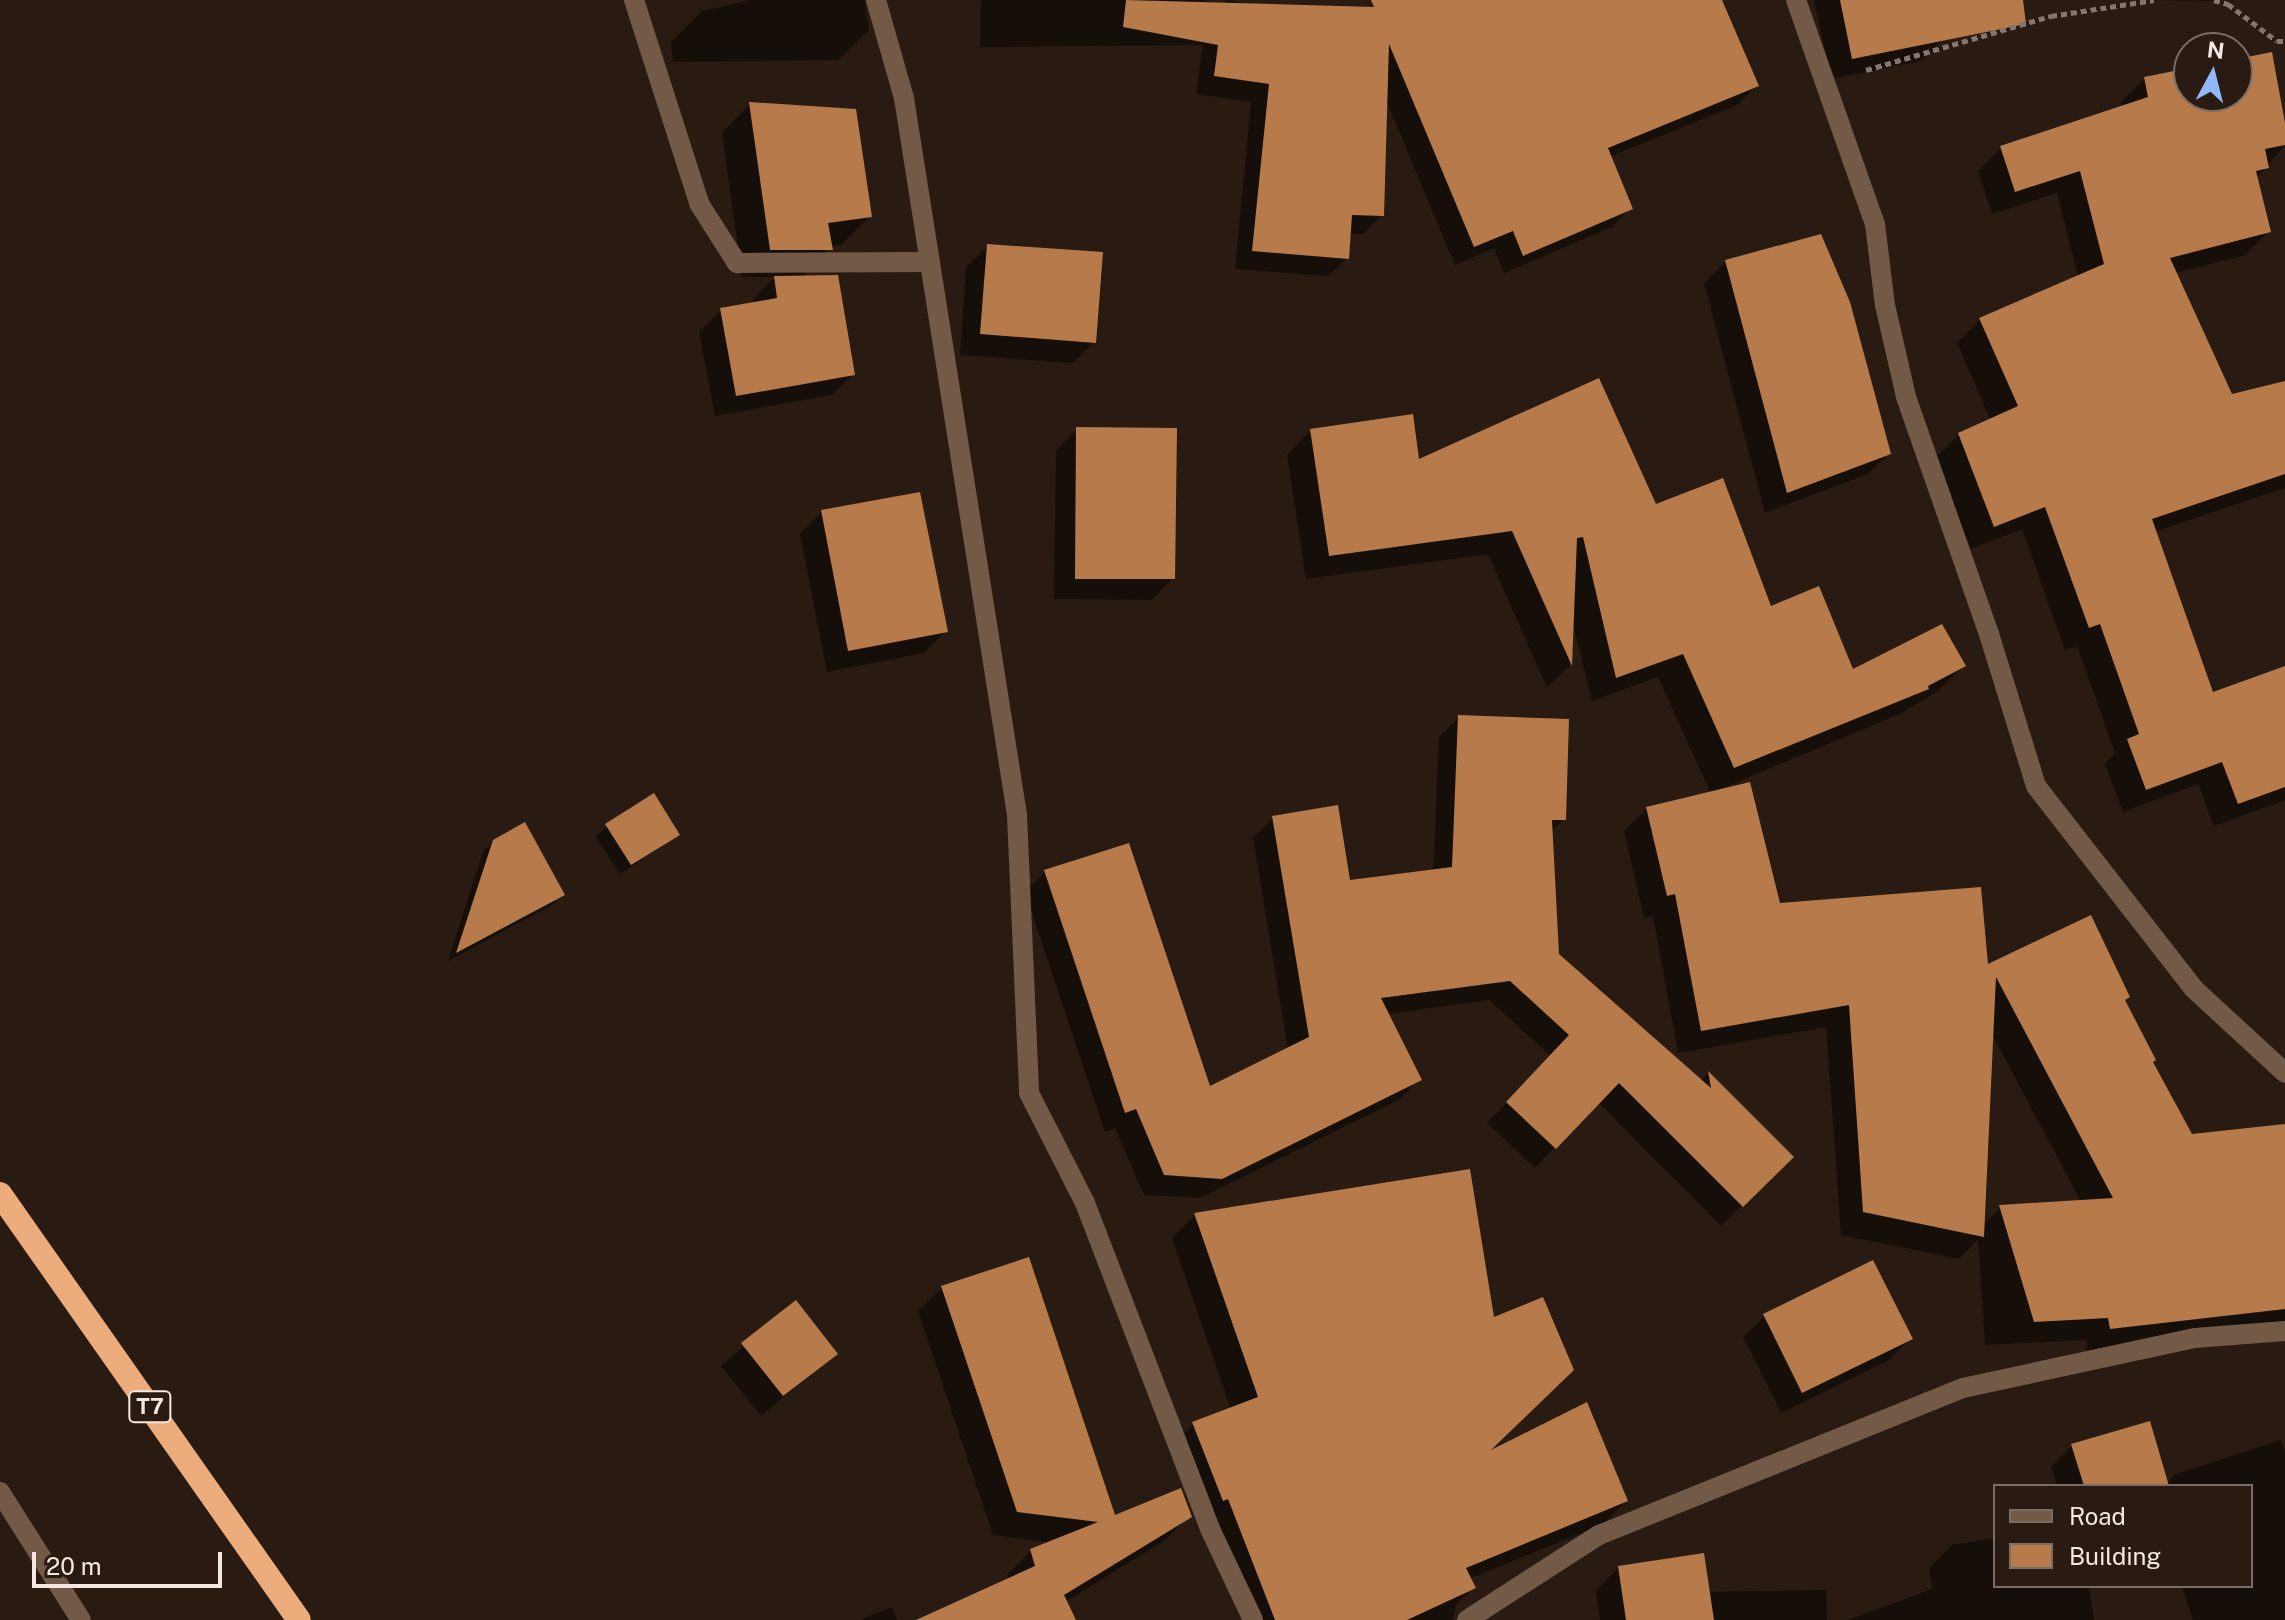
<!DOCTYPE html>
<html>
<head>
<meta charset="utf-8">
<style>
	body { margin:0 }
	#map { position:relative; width:2285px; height:1620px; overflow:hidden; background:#291b11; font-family:"Public Sans",sans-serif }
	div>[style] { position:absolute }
	.shadow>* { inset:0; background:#0007 }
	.building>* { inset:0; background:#b77b4b }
	.path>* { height:5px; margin-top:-2.5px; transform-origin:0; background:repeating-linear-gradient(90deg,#84776f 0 6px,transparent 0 10px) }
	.street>* { height:20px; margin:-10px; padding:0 10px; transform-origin:10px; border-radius:10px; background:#735a47 }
	.highway>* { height:24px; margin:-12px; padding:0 12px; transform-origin:12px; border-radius:12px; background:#edac7c }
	span { translate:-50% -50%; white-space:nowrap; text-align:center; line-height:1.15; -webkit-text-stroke:8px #291b11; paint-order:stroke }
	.shield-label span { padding:2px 6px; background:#291b11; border:2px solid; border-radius:6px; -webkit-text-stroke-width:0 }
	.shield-label { font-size:22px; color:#f3e9e2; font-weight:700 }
	.legend { position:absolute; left:1993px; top:1484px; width:260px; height:104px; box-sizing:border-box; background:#291b11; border:2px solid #7a6d65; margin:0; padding:10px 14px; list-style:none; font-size:24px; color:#f3e9e2 }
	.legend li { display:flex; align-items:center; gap:16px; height:40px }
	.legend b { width:40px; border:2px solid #7a6d65 }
	.north { position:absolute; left:2173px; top:32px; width:80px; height:80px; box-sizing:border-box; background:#291b11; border:2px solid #7a6d65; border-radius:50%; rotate:7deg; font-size:22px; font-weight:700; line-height:32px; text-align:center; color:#f3e9e2 }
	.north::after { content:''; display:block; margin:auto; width:28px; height:36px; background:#91b8fd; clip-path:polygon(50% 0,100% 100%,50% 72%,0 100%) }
	.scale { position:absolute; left:32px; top:1552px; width:190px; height:36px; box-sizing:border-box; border:4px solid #f3e9e2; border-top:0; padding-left:10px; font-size:24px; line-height:28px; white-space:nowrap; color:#f3e9e2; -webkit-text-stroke:6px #291b11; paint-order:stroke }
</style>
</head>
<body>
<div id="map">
	<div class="shadow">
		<div style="clip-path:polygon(750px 0,864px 0,869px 30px,838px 60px,673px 62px,671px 42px,702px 11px)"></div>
		<div style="clip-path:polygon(981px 0,1203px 0,1222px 4px,1227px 0,1253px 4px,1619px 19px,1621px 0,1720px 0,1756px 86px,1737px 105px,1609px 157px,1631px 208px,1612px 227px,1504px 273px,1494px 248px,1455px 265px,1385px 98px,1382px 215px,1363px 234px,1349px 234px,1347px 258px,1328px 276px,1235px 269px,1251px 102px,1196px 94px,1203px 45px,980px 47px)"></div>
		<div style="clip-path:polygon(1814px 0,1934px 0,1942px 40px,1921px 61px,1831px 79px)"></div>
		<div style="clip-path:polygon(2155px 0,2221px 0,2220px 1px)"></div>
		<div style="clip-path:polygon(2237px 61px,2285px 134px,2285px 145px,2256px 179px,2269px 231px,2245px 255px,2175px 273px,2231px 396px,2285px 383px,2285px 488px,2154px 532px,2212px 694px,2285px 668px,2285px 800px,2214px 826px,2198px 784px,2123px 812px,2105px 764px,2115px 753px,2077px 646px,2065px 650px,2022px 529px,1971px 549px,1935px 458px,1959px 435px,1991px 421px,1957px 343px,1980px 320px,2078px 277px,2057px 193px,1992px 214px,1978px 171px,2001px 148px,2122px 107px,2121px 102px,2145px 78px,2189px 70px,2189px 96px,2237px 96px)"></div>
		<div style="clip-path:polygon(750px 104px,870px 216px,841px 245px,830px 246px,802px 278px,853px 374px,832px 395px,715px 416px,699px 332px,721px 310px,754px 304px,753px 299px,775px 277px,742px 277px,722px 133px)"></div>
		<div style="clip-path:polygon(988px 246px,1094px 342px,1073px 363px,960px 355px,966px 267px)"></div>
		<div style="clip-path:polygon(1726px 262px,1889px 453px,1868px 474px,1765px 513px,1704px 283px)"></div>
		<div style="clip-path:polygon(1077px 429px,1173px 578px,1152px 600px,1054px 599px,1056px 451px)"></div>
		<div style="clip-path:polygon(evenodd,1311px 430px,1418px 462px,1655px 506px,1770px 608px,1852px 672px,1963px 665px,1939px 690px,1902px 713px,1711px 793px,1779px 905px,1986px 967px,2123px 1001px,2191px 1137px,2285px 1126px,2285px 1329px,2087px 1351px,2086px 1340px,1985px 1345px,1978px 1239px,1959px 1259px,1841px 1235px,1826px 1027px,1678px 1053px,1653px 916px,1644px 918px,1624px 831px,1647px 808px,1711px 794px,1658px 677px,1592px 701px,1572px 620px,1570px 665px,1547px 688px,1488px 554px,1306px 579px,1287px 455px,1311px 430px,1992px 1034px,2081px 1202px,2001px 1207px,1982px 1226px,1992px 1034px)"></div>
		<div style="clip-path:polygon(822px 512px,946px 631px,924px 653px,827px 672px,800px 534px)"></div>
		<div style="clip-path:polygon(1459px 717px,1564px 819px,1550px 833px,1557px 955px,1700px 1081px,1708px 1074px,1791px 1157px,1721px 1226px,1598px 1102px,1535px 1168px,1487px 1123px,1551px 1056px,1489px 1000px,1387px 1014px,1419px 1079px,1399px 1100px,1200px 1198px,1144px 1195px,1115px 1128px,1105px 1132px,1025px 892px,1045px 872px,1209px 1089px,1288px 1050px,1253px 838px,1273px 818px,1349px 883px,1433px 872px,1439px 737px)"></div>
		<div style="clip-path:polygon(653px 795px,678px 835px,620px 874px,595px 836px)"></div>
		<div style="clip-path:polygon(494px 841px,563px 895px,552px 905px,448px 961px,483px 852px)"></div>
		<div style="clip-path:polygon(1195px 1215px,1484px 1454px,1626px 1501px,1603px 1524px,1469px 1579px,1473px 1588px,1456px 1605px,1453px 1620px,1243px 1620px,1170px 1447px,1194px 1424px,1231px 1410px,1172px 1238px)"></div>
		<div style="clip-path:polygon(943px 1287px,1114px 1518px,1189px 1516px,1165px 1540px,1065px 1602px,1073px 1620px,921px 1620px,1008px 1580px,1007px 1575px,1031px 1551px,1052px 1543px,993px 1535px,918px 1311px)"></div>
		<div style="clip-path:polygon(795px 1303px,835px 1354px,761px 1416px,721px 1366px)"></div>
		<div style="clip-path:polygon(1765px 1316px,1910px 1339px,1889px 1360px,1781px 1413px,1743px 1337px)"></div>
		<div style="clip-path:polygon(2281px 1440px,2285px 1451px,2285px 1620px,2193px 1620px,2182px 1586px,2251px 1586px,2251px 1486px,2057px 1486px,2051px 1467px,2072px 1446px,2166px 1483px,2176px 1474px)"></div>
		<div style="clip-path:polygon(1995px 1538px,1995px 1586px,2089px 1586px,2094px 1620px,1848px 1620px,1932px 1589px,1929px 1568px,1952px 1545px)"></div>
		<div style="clip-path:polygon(1619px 1567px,1708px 1592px,1826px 1590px,1827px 1620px,1600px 1620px,1596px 1591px)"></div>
		<div style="clip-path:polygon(892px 1607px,897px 1620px,860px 1620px)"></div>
	</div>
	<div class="building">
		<div style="clip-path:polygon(1126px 0,1374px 7px,1371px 0,1722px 0,1759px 86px,1608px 148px,1633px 209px,1523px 256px,1513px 231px,1474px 247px,1389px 44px,1384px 216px,1352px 215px,1349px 259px,1252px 251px,1269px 84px,1214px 76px,1218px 45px,1123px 27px)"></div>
		<div style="clip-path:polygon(1840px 0,2023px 0,2026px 24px,1852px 59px)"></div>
		<div style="clip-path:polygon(2272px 52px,2285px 123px,2285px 145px,2265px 149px,2269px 168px,2256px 171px,2271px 232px,2170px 258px,2232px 394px,2285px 381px,2285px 474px,2152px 519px,2213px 692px,2285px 666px,2285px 787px,2238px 804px,2222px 762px,2146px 790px,2127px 739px,2139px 734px,2100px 624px,2089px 628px,2045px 507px,1994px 527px,1958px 433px,2018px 406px,1979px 318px,2104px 264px,2080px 171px,2015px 192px,2000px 146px,2148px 97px,2144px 77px,2189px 68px,2189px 96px,2237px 96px,2237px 59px)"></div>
		<div style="clip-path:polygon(749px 102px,856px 109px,872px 217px,828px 223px,833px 250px,770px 250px)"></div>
		<div style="clip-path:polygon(1821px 234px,1850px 302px,1891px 454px,1787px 493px,1725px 260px)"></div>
		<div style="clip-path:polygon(987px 244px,1103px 252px,1096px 343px,980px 334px)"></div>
		<div style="clip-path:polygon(838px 275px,855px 375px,736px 396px,720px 308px,777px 298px,774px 276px)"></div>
		<div style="clip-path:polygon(1599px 378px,1656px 504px,1723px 478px,1771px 606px,1819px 586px,1853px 669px,1942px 624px,1966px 666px,1928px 686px,1929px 689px,1734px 768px,1683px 654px,1616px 678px,1583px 537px,1577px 538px,1572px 666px,1512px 531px,1329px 556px,1310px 429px,1413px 414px,1419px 459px)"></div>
		<div style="clip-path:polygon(1076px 427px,1177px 428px,1175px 579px,1075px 579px)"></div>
		<div style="clip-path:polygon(920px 492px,948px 632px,848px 651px,821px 510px)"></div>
		<div style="clip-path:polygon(1458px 715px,1569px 719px,1566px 820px,1552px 820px,1559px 954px,1711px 1088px,1708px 1071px,1794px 1157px,1743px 1207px,1619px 1083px,1556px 1149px,1506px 1102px,1569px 1035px,1510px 981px,1381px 998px,1422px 1080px,1222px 1179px,1164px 1175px,1136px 1109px,1125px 1113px,1044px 870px,1129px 843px,1210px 1086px,1309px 1037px,1272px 816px,1338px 805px,1350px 880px,1452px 867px)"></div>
		<div style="clip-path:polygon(1750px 782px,1780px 903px,1981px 887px,1988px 964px,2091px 915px,2130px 997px,2125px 1000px,2156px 1060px,2153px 1062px,2192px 1134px,2285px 1124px,2285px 1309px,2110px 1329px,2108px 1318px,2034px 1322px,1999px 1205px,2113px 1198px,1996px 977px,1984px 1237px,1863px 1212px,1849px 1005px,1701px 1031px,1675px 894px,1667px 896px,1646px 807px)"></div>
		<div style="clip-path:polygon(654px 793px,680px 835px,631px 865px,605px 824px)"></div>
		<div style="clip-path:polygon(525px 822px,565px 895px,456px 953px,493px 840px)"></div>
		<div style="clip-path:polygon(1470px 1169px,1494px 1317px,1543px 1297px,1574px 1370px,1491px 1450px,1587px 1402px,1628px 1501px,1466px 1568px,1476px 1588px,1407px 1620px,1275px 1620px,1228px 1499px,1223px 1501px,1192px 1422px,1258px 1397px,1194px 1213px)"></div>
		<div style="clip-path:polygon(1029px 1257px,1115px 1515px,1181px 1488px,1192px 1517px,1064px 1595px,1076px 1620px,916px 1620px,1035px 1566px,1030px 1549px,1098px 1522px,1017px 1512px,941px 1286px)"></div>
		<div style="clip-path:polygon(1873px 1260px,1913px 1339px,1802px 1393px,1763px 1314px)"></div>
		<div style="clip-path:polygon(796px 1300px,838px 1354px,783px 1396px,741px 1343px)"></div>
		<div style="clip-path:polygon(2150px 1421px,2169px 1486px,2084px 1486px,2071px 1444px)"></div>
		<div style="clip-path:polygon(1704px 1553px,1714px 1620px,1626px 1620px,1618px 1566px)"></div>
	</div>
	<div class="path">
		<div style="left:2214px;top:0;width:15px;rotate:16deg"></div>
		<div style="left:2228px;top:4px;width:61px;rotate:37.1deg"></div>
		<div style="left:2277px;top:41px;width:8px"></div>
		<div style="left:1866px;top:70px;width:193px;rotate:-16.3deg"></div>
		<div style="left:2051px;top:16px;width:104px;rotate:-8.8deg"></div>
	</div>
	<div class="street">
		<div style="left:634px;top:0;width:215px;rotate:72.2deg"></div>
		<div style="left:700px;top:205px;width:69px;rotate:57.5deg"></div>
		<div style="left:737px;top:263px;width:193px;rotate:-0.3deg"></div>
		<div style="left:876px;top:0;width:102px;rotate:74.1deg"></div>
		<div style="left:904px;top:98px;width:726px;rotate:81.04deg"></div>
		<div style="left:1017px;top:815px;width:278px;rotate:87.5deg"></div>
		<div style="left:1029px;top:1093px;width:123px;rotate:63deg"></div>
		<div style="left:1085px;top:1203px;width:351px;rotate:69deg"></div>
		<div style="left:1211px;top:1531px;width:98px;rotate:64.7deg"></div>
		<div style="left:1796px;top:0;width:238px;rotate:70.6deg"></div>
		<div style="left:1875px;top:224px;width:82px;rotate:83deg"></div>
		<div style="left:1885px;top:305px;width:94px;rotate:77.1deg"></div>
		<div style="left:1906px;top:397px;width:251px;rotate:70.7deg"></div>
		<div style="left:1989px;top:634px;width:159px;rotate:72.8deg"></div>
		<div style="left:2036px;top:786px;width:256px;rotate:52.1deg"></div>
		<div style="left:2193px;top:988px;width:125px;rotate:42.7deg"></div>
		<div style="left:0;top:1492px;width:151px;rotate:57.7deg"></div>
		<div style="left:1467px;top:1620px;width:157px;rotate:-32.8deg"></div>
		<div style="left:1599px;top:1535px;width:393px;rotate:-22deg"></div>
		<div style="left:1963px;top:1388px;width:237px;rotate:-12.2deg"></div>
		<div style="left:2195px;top:1338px;width:90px;rotate:-4.4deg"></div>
	</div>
	<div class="highway">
		<div style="left:0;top:1194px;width:520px;rotate:54.94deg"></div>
	</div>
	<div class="shield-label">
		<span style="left:150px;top:1407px">T7</span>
	</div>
	<ul class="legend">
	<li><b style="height:10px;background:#735a47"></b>Road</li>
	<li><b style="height:22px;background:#b77b4b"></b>Building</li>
	</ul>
	<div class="north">N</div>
	<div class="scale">20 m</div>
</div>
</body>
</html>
